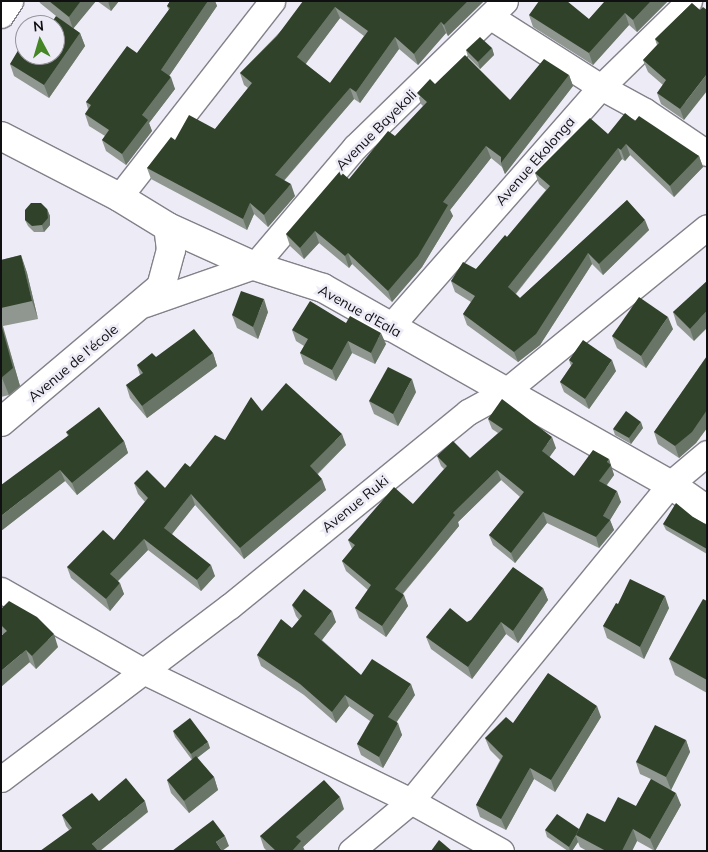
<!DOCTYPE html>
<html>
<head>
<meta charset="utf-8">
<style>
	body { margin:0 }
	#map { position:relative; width:708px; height:852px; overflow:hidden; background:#edecf6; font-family:Mulish,sans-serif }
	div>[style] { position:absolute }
	.roads { filter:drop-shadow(1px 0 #82818a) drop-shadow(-1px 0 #82818a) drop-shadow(0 1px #82818a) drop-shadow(0 -1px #82818a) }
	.minor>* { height:25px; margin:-12.5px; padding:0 12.5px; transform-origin:12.5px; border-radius:12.5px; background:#fff }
	.tertiary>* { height:28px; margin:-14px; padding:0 14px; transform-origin:14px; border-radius:14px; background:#fff }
	.wall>* { inset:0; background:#8f9790 }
	.shaded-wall>* { inset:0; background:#697567 }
	.building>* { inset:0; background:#31422a }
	span { translate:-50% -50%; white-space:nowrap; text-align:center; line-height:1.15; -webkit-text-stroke:5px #edecf6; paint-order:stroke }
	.street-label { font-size:14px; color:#100f12 }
	.frame { position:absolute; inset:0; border:2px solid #100f12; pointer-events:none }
	.north { position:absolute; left:15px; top:15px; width:50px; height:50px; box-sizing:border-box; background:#edecf6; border:1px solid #95949b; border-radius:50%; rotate:354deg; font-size:14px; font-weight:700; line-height:20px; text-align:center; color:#100f12 }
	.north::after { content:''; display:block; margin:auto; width:18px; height:22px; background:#458526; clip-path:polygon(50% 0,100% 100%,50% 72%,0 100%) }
</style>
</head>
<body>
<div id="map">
	<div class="roads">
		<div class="minor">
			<div style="left:1px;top:15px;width:17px;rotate:-57deg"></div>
			<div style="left:491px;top:17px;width:130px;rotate:32.5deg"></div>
			<div style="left:601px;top:87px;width:50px;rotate:28.6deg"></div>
			<div style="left:645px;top:111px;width:75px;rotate:34.1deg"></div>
			<div style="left:119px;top:197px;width:249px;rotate:-52deg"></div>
			<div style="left:145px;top:304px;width:115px;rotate:-19.2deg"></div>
			<div style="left:254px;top:266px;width:156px;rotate:-49.7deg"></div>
			<div style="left:355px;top:147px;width:209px;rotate:-44.2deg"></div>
			<div style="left:389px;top:328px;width:321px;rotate:-48.7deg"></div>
			<div style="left:601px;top:87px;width:123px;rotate:-44.3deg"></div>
			<div style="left:1px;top:590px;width:161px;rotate:29.7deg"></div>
			<div style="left:141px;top:670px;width:300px;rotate:25.9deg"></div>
			<div style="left:411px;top:801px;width:103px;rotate:29.1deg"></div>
			<div style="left:1px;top:779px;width:287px;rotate:-37.1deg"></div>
			<div style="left:230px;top:606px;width:307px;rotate:-39.2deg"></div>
			<div style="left:468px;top:412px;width:43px;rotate:-28.9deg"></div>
			<div style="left:506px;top:391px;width:259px;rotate:-39.2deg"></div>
			<div style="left:351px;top:851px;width:78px;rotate:-39.8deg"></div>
			<div style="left:411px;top:801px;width:409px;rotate:-50.7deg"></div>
			<div style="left:670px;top:484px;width:48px;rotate:-40deg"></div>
		</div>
		<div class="tertiary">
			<div style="left:1px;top:136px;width:133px;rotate:27.3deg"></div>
			<div style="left:119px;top:197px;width:57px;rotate:31.5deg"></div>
			<div style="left:168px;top:227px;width:94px;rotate:24.4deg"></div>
			<div style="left:254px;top:266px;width:72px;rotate:17.7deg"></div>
			<div style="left:323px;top:288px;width:399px;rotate:29.5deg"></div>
			<div style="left:670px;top:484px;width:45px;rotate:35.1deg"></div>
			<div style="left:1px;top:422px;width:209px;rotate:-40.2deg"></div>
			<div style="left:161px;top:287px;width:38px;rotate:-75deg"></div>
			<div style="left:171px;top:250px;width:23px;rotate:-97deg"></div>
		</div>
	</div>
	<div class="wall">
		<div style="clip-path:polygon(39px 1px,96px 1px,73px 28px,80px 33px,85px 46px,49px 98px,14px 76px,10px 64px,25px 55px,55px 55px,61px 20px,40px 3px)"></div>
		<div style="clip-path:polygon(97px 1px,119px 1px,111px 11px)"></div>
		<div style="clip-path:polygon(170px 1px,215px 1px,217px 6px,169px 76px,175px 89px,149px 123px,152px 131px,126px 165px,106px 151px,102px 140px,105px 136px,89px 126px,85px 114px,88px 109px,86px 102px,137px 53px,169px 10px,167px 6px)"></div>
		<div style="clip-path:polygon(evenodd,310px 1px,483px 1px,483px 2px,448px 36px,446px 33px,418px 65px,399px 49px,360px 103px,354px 99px,284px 181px,295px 196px,268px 227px,254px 214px,247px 230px,151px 179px,147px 168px,175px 140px,215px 129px,248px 88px,244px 85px,240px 73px,310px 1px,340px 18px,364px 36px,330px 83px,305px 64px,340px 18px)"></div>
		<div style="clip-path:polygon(605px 1px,668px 1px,637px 32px,629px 25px,593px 65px,533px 27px,529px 15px,589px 19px)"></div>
		<div style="clip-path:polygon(692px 3px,684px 120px,661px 104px,657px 93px,663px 85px,648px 72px,643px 60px,657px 45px,655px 39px)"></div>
		<div style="clip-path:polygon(492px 48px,494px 55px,480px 69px,468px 57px,466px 50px)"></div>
		<div style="clip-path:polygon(569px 75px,573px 86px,505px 174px,502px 167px,491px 158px,450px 210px,453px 216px,422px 267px,392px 302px,352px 264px,349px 268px,319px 243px,304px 259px,290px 246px,286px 234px,349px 179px,395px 136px,423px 106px,421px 104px,417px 93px,435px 84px,510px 100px)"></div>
		<div style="clip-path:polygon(635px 121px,699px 156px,703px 167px,674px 197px,630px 155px,625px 161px,622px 159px,516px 294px,520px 298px,627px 200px,649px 230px,603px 275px,592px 264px,540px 345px,518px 362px,467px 325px,463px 314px,471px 302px,455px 292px,451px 281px,476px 269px,507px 237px,546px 190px,539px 184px,535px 173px,608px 134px)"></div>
		<div style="clip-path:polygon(47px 209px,50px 216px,50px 225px,44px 232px,34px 232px,28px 226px,25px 220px)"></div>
		<div style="clip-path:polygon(21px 255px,27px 273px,38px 319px,3px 326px,20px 386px,9px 395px,1px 397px,1px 260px)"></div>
		<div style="clip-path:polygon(707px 281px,694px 341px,677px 325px,673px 312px)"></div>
		<div style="clip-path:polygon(268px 312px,258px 339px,237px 328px,232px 315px)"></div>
		<div style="clip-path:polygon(346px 323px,386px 344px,375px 364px,352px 353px,336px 381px,304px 364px,300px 353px,304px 346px,296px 341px,292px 330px)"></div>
		<div style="clip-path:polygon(673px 329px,646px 368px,617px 348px,612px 336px)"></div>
		<div style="clip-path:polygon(213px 353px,217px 366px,147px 418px,130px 398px,126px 385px,140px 375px,137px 365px,156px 357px)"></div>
		<div style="clip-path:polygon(707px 356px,707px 428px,696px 443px,679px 458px,658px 444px,654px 432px)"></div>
		<div style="clip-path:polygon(569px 360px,616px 371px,589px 409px,564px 392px,560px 382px,571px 366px)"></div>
		<div style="clip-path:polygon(416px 392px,398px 426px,374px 414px,369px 401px)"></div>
		<div style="clip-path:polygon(262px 411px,346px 445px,318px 474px,326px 490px,244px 559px,195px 505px,172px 534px,215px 576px,201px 591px,148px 550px,118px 581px,124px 594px,110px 611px,71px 578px,67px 567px,114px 540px,145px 502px,138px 494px,134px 483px,165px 488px,190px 467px)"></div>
		<div style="clip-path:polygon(488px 419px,556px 448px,549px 457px,574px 476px,609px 459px,614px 475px,607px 485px,621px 502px,610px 520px,614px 530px,599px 548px,547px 523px,515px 563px,493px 545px,489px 535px,520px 497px,501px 480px,458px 522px,459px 526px,403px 594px,408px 606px,386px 637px,359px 618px,355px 608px,368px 590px,346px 571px,342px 561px,352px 549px,348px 540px,413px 504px,444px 469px,441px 466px,437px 456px,470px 458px,498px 433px,492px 429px)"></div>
		<div style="clip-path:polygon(643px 428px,631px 444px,615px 435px,613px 429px)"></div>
		<div style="clip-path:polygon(66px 432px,124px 441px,128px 453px,77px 495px,65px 481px,1px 531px,68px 436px)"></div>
		<div style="clip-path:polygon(693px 517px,707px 525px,707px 554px,666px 530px,663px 524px)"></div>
		<div style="clip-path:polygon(543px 588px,548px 600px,518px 643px,506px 634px,472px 679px,431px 649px,426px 637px,467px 622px)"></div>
		<div style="clip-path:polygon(707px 601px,707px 693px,675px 675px,669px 659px)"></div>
		<div style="clip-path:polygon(618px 604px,669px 608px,644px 659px,607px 638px,603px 626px)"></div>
		<div style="clip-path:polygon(292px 605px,336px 622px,322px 640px,361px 675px,415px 695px,396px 722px,402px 735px,383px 768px,361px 755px,357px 744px,370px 721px,349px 706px,336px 723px,304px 695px,261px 666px,257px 655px,292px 628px,299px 620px,296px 616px)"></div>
		<div style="clip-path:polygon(1px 609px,58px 647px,36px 669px,1px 633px)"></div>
		<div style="clip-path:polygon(601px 717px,555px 792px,534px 779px,506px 830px,480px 817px,476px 805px,500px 760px,490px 750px,485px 738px,513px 723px)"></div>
		<div style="clip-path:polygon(173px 731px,210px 748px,197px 758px,214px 777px,218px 790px,189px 813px,171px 793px,167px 780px,192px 760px,175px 737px)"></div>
		<div style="clip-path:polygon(686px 740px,690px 752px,671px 790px,681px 805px,655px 851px,637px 841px,632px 851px,587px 851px,580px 847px,578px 842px,572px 851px,568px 851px,547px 837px,545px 830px,579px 829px,605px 822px,636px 806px,651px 779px,640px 774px,636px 762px)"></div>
		<div style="clip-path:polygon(99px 801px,148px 812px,69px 830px,66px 826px,62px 815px)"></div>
		<div style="clip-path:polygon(344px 809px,303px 847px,305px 851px,267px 851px,264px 848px,260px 836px)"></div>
	</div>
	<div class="shaded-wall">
		<div style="clip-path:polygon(81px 1px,96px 1px,73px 29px,69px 17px)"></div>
		<div style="clip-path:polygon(108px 1px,119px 1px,111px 11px)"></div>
		<div style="clip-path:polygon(208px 1px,215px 1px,217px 6px,165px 82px,161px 70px)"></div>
		<div style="clip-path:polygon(468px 1px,483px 1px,483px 2px,448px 36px,444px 25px)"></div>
		<div style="clip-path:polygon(651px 1px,668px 1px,637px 32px,633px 20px)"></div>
		<div style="clip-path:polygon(335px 7px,340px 18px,302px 69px,297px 57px)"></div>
		<div style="clip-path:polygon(625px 13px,629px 25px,593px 65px,589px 53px)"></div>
		<div style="clip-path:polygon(441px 22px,446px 33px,418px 65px,414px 54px)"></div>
		<div style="clip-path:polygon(80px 33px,85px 46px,49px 98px,44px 85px)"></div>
		<div style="clip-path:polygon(395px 37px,399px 49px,360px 103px,356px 92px)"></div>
		<div style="clip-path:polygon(492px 48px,494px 55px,480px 69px,478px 62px)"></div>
		<div style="clip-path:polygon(707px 74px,707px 91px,684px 120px,680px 109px)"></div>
		<div style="clip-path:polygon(569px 75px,573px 86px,505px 174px,501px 163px)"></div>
		<div style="clip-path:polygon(171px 77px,175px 89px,149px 123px,152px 131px,126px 165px,122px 154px,142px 115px)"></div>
		<div style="clip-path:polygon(350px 88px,354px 99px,279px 186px,275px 175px)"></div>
		<div style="clip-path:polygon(626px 144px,630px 155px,625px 161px,621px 150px)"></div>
		<div style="clip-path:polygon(486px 146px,491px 158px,450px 210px,453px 216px,422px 267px,392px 302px,388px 291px,443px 202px)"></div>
		<div style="clip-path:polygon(618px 148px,622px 159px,512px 298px,508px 287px)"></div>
		<div style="clip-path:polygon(699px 156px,703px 167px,674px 197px,670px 186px)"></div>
		<div style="clip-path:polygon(291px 184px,295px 196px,268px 227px,264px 215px)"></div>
		<div style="clip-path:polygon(250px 203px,254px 214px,247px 230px,243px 219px)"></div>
		<div style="clip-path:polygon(47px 209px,50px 216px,50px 225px,44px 232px,42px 225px)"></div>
		<div style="clip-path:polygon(645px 220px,649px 230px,603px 275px,599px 264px)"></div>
		<div style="clip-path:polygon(315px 231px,319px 243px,304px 259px,300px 248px)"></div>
		<div style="clip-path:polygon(348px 253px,352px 264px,349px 268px,345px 256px)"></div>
		<div style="clip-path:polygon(588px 253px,592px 264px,540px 345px,518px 362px,514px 352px)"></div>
		<div style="clip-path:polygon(21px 255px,27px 273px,38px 319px,32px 301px)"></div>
		<div style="clip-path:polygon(264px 299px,268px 312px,258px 339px,253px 327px)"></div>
		<div style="clip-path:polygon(707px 311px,707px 328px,694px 341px,690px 329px)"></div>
		<div style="clip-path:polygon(668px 317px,673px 329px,646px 368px,641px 356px)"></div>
		<div style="clip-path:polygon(1px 321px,20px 386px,9px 395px,2px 378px)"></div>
		<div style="clip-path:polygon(381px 333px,386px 344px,375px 364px,371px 353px)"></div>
		<div style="clip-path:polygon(348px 341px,352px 353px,336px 381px,332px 370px)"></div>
		<div style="clip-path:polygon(213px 353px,217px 366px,147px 418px,142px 406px)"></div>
		<div style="clip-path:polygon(612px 360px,616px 371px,589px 409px,585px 399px)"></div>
		<div style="clip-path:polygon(412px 379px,416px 392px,398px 426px,393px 414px)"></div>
		<div style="clip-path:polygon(707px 410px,707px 428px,696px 443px,679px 458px,675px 446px)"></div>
		<div style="clip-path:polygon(641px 422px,643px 428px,631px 444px,629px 438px)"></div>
		<div style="clip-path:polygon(342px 434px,346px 445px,314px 477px,310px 466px)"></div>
		<div style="clip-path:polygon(552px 437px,556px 448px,546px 462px,542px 451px)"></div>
		<div style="clip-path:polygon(124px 441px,128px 453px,77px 495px,72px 483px)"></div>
		<div style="clip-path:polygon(609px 459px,614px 475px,602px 491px,599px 481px)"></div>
		<div style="clip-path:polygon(60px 470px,65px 481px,1px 531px,1px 516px)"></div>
		<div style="clip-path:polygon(497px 470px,501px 480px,458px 522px,459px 526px,398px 599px,395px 589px,453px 513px)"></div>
		<div style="clip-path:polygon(322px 479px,326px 490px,244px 559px,240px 548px)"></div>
		<div style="clip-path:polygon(617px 491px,621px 502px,610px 520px,614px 530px,599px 548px,596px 537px,603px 516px)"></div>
		<div style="clip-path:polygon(191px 494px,195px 505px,168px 539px,164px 528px)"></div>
		<div style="clip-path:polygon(543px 512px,547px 523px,515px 563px,511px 553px)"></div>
		<div style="clip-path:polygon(144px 539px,148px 550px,114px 585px,110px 574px)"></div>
		<div style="clip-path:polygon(211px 565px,215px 576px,201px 591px,197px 580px)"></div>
		<div style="clip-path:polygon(120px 583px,124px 594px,110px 611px,106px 599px)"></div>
		<div style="clip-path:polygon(543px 588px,548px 600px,518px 643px,513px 631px)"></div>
		<div style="clip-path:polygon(404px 595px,408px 606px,386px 637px,382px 626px)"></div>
		<div style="clip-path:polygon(665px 596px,669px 608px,644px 659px,640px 647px)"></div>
		<div style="clip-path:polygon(332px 611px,336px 622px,318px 645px,314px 634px)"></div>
		<div style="clip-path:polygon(501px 622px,506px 634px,472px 679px,468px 667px)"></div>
		<div style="clip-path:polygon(54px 634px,58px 647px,36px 669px,32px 656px)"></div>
		<div style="clip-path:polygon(26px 650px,30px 662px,1px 687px,1px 671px)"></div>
		<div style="clip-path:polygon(411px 684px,415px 695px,392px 729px,388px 717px)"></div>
		<div style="clip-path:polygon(345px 695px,349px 706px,336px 723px,332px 712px)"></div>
		<div style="clip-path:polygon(597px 706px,601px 717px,555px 792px,551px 780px)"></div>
		<div style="clip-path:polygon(398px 723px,402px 735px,383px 768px,379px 757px)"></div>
		<div style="clip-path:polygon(686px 740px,690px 752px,671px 790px,666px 777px)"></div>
		<div style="clip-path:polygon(208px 742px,210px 748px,193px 761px,191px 754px)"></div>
		<div style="clip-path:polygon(530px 768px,534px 779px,506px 830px,501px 819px)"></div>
		<div style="clip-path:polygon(214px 777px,218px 790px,189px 813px,184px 801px)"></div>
		<div style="clip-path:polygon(676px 793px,681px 805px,655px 851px,650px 839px)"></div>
		<div style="clip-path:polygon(340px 797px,344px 809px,303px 847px,305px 851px,292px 851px,296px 837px)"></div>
		<div style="clip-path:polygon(145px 801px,148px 812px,100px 851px,95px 851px,92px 844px)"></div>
		<div style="clip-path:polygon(633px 829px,637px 841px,632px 851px,622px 851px)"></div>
		<div style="clip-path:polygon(225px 836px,229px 846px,222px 851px,216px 842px)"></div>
		<div style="clip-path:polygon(576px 836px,578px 842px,572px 851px,570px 851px,569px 847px)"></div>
	</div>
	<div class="building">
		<div style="clip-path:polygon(49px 1px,81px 1px,69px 17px)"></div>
		<div style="clip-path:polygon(170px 1px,208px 1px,161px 70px,171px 77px,142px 115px,148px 120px,122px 154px,102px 140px,109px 130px,85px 114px,91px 105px,86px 102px,127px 46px,137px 53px,170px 8px,167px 6px)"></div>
		<div style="clip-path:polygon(evenodd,303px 1px,308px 1px,309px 2px,310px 1px,468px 1px,444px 25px,441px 22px,414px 54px,395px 37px,356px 92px,350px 88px,275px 175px,291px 184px,264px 215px,250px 203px,243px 219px,147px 168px,171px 137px,175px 140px,189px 115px,215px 129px,252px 83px,240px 73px,277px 36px,303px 1px,335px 7px,368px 31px,330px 83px,297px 57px,335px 7px)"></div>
		<div style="clip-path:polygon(539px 1px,567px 1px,589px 19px,605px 1px,651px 1px,633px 20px,625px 13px,589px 53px,529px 15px)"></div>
		<div style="clip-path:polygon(692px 3px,700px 10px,703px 7px,707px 10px,707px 74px,680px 109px,657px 93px,666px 80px,643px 60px,659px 43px,655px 39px)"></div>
		<div style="clip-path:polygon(56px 16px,80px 33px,44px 85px,10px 64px,23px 42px,25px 43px,25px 55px,55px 55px,55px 25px,50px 25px)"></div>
		<div style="clip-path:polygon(480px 37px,492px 48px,478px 62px,466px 50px)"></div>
		<div style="clip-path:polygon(465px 55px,510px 100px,544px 59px,569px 75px,501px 163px,501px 157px,486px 146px,443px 202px,448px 205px,418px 256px,388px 291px,348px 253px,345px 256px,315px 231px,300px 248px,286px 234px,340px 171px,349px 179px,388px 131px,395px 136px,427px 102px,417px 93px,430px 79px,435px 84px)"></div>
		<div style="clip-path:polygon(625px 113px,635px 121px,639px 116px,699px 156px,670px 186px,626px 144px,621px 150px,618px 148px,508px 287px,520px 298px,627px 200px,645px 220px,599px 264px,588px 253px,536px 334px,514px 352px,463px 314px,475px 296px,451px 281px,463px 262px,476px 269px,505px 235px,507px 237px,550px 186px,535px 173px,590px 118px,608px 134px)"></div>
		<div style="clip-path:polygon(31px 203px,41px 203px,47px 209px,48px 218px,42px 225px,32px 226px,25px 220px,25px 210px)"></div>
		<div style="clip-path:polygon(21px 255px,32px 301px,1px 308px,1px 260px)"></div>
		<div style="clip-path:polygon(707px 281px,707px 311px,690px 329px,673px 312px)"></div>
		<div style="clip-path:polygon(241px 291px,264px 299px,253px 327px,232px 315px)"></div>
		<div style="clip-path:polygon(639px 297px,668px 317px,641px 356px,612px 336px)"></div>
		<div style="clip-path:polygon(310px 301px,346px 323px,350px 316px,381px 333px,371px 353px,348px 341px,332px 370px,300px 353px,308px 339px,292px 330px)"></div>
		<div style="clip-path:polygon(1px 324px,13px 368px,1px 378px)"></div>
		<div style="clip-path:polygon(194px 329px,213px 353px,142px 406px,126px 385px,143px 373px,137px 365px,152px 353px,156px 357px)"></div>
		<div style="clip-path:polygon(583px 340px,612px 360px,585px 399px,560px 382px,573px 363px,569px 360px)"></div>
		<div style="clip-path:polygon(707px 356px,707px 410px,692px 432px,675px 446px,654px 432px)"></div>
		<div style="clip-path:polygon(388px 367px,412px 379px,393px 414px,369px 401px)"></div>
		<div style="clip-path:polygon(286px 383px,342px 434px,310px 466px,322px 479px,240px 548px,191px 494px,164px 528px,211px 565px,197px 580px,144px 539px,110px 574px,120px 583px,106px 599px,67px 567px,103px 530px,114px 540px,148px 498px,134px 483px,147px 470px,165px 488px,185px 463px,190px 467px,215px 435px,225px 440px,251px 397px,262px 411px)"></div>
		<div style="clip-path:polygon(502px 399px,552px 437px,542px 451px,574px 476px,593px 450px,609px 459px,607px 462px,611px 465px,599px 481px,617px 491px,603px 516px,610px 520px,596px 537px,543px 512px,511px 553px,489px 535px,524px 492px,497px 470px,453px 513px,455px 515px,395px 589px,404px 595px,382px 626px,355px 608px,371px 585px,342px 561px,355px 545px,348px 540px,394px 487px,413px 504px,447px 466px,437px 456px,453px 441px,470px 458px,503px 429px,488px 419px)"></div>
		<div style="clip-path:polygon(99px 407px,124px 441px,72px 483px,60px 470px,1px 516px,1px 485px,69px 435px,66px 432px)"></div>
		<div style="clip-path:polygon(626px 411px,641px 422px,629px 438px,613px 429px)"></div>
		<div style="clip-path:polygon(676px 503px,693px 517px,707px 525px,707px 549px,663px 524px)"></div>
		<div style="clip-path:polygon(513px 567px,543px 588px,513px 631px,501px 622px,468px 667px,426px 637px,450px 608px,467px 622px,471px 620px)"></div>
		<div style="clip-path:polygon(630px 579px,665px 596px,640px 647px,603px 626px,616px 603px,618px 604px)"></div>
		<div style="clip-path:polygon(304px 589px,332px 611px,314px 634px,361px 675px,372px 659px,411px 684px,388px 717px,398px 723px,379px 757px,357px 744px,374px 715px,345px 695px,332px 712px,300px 684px,257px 655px,281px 619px,292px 628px,302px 616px,292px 605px)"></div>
		<div style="clip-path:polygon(703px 599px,707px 601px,707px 680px,669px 659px)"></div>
		<div style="clip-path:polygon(9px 601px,37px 617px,54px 634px,32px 656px,26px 650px,1px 671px,1px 636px,7px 631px,1px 625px,1px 609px)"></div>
		<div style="clip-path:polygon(548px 673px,597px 706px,551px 780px,530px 768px,501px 819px,476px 805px,503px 756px,485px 738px,506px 717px,513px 723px)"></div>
		<div style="clip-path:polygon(190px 718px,208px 742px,191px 754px,173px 731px)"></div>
		<div style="clip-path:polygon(655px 725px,686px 740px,666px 777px,636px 762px)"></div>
		<div style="clip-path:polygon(196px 756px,214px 777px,184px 801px,167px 780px)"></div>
		<div style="clip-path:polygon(126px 778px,145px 801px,92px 844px,98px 851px,40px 851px,72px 828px,62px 815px,92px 793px,99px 801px)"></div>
		<div style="clip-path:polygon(651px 779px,676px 793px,650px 839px,633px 829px,622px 851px,606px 851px,576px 835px,587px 813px,605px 822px,618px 797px,636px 806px)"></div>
		<div style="clip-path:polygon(324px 780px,340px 797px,296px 837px,301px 841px,292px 851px,276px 851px,260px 836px)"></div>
		<div style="clip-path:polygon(557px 814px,579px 829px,576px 835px,569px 847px,545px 830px)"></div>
		<div style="clip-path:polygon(213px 820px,225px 836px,216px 842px,222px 851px,172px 851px)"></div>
		<div style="clip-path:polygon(439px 840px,452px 851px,431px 851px)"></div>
	</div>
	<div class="street-label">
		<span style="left:376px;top:130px;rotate:-45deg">Avenue Bayekoli</span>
		<span style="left:535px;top:161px;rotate:-49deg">Avenue Ekolonga</span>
		<span style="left:360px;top:311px;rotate:29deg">Avenue d'Eala</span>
		<span style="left:73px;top:363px;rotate:-40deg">Avenue de l'école</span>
		<span style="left:355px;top:504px;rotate:-39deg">Avenue Ruki</span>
	</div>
	<div class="frame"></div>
	<div class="north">N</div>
</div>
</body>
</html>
